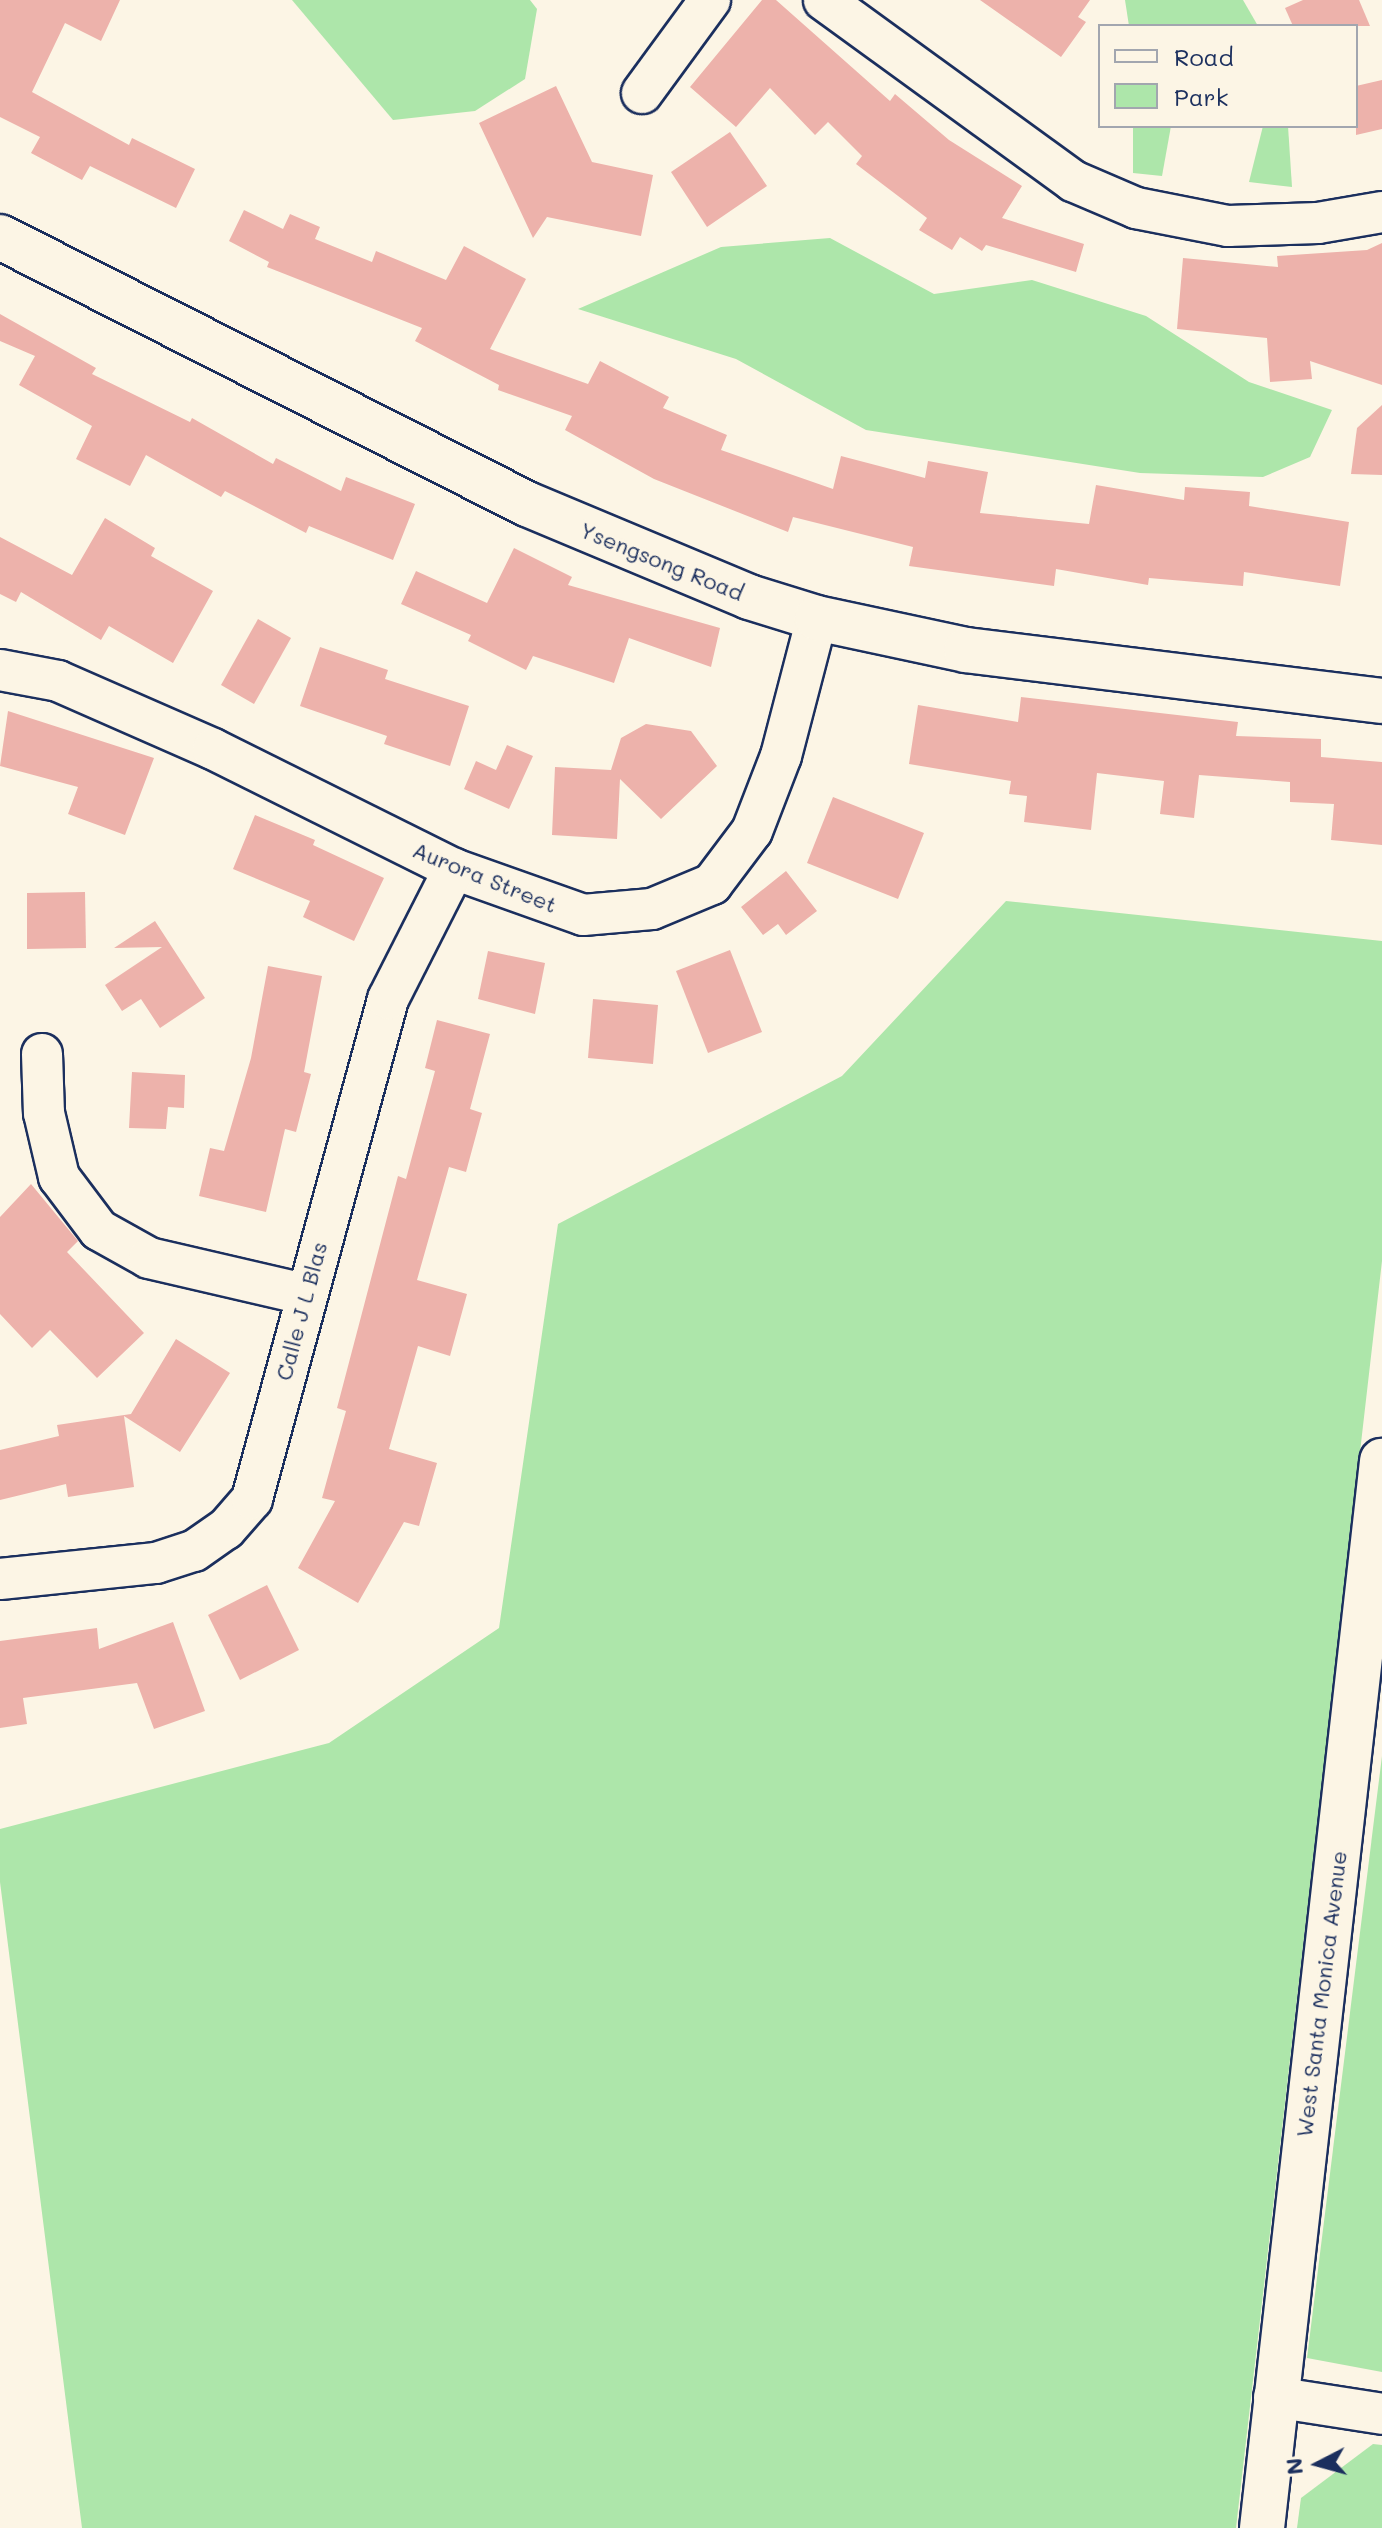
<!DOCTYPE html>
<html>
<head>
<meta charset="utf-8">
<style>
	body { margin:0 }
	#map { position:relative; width:1382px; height:2528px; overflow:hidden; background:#fcf5e5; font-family:Mali,sans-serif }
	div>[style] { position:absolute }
	.green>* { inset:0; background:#ade6aa }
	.building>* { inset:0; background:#edb2ab }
	.roads { filter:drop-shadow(2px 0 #1b2f5e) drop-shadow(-2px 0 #1b2f5e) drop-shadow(0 2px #1b2f5e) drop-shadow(0 -2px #1b2f5e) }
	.minor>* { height:40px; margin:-20px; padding:0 20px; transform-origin:20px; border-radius:20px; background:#fcf5e5 }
	.major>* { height:44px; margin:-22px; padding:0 22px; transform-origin:22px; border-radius:22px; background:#fcf5e5 }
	span { translate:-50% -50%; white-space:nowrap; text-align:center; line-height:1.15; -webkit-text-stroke:6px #fcf5e5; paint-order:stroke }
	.street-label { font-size:22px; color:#1b2f5e }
	.legend { position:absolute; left:1098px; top:24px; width:260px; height:104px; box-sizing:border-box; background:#fcf5e5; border:2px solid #a2a6af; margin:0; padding:10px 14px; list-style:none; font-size:24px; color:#1b2f5e }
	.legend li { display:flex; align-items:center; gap:16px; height:40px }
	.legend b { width:40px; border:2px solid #a2a6af }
	.north { position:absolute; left:1278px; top:2424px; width:80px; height:80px; -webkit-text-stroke:6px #fcf5e5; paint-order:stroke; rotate:264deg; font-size:22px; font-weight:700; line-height:32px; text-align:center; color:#1b2f5e }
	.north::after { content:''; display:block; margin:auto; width:28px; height:36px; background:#1b2f5e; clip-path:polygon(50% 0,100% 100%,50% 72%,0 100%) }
</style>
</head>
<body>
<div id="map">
	<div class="green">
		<div style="clip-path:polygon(292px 0,530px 0,537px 9px,525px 79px,475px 111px,393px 120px)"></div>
		<div style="clip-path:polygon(1125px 0,1243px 0,1258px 26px,1129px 26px)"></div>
		<div style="clip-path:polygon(1133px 126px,1171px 126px,1162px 176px,1133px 173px)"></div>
		<div style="clip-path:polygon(1263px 126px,1288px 126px,1292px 187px,1249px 182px)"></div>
		<div style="clip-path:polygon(830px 238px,934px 294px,1032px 280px,1146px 316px,1249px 382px,1332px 410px,1310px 457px,1263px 477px,1140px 473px,866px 430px,736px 359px,578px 309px,721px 247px)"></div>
		<div style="clip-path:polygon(1006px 901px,1382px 941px,1382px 1261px,1236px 2528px,82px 2528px,0 1882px,0 1829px,329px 1743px,499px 1628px,558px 1224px,842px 1076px)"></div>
		<div style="clip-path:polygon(1382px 1756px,1382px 2372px,1307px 2358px)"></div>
		<div style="clip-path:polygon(1373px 2444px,1382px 2445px,1382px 2528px,1297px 2528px,1301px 2498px)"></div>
	</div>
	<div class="building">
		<div style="clip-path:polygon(0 0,120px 0,101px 41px,65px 23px,32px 92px,129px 145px,132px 138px,195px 169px,176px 208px,90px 166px,82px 180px,31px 153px,40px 137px,0 117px)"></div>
		<div style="clip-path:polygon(762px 0,776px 0,890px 101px,895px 94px,949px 140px,1022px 186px,1002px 218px,1084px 244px,1076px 272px,986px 245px,982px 251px,960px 237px,952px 250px,919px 230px,927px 218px,856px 164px,862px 156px,828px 122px,815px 135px,770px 88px,736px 127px,690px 87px)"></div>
		<div style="clip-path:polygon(980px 0,1090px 0,1078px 17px,1086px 22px,1061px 57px)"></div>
		<div style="clip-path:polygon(1303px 0,1359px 0,1370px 26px,1293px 26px,1285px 8px)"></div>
		<div style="clip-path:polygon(1382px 80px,1382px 129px,1356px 135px,1356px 86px)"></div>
		<div style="clip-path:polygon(556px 86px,592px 162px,653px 175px,641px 236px,547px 217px,533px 238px,479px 123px)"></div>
		<div style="clip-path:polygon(730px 132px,767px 186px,707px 227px,671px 172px)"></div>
		<div style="clip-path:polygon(244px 210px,283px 229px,290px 214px,320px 227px,315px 239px,372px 262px,376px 251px,446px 280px,464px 246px,526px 279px,490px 349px,588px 384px,600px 361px,669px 397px,663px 408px,727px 435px,721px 450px,833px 489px,841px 456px,925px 478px,928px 461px,988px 472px,980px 513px,1089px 524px,1096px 485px,1184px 500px,1185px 487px,1250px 492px,1249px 506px,1349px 522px,1340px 586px,1244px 572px,1243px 586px,1149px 578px,1148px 585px,1056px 569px,1054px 586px,909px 566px,913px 547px,793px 517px,788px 532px,654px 479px,565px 430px,572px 416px,498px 390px,499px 385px,415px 341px,422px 328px,267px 267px,269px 262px,229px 241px)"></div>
		<div style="clip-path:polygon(1382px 243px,1382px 385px,1310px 361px,1312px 379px,1270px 382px,1267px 338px,1177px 329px,1183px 258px,1278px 267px,1277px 256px,1367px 250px)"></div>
		<div style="clip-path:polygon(0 314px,96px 368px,92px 374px,190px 422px,192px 418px,273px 464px,276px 458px,341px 491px,346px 477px,415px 504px,393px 560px,309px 526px,306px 533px,225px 491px,221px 497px,146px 455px,130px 486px,76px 459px,92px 426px,19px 385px,35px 356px,0 341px)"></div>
		<div style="clip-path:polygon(1382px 405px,1382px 475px,1351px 474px,1357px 428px)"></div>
		<div style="clip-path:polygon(105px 518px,155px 548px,151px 556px,213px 591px,173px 663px,109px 626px,101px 640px,21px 592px,16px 602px,0 594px,0 537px,72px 575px)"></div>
		<div style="clip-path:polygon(514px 548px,572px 577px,568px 585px,720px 628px,711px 667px,629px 638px,614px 683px,533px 656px,526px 670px,468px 641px,471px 635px,401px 604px,416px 571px,487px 603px)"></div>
		<div style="clip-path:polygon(258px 619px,291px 638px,254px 704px,221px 685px)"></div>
		<div style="clip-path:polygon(320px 647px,388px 670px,385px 679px,469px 706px,450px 766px,384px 744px,387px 736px,300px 706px)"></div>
		<div style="clip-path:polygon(1021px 697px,1238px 722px,1236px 736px,1321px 739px,1321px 757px,1382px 762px,1382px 845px,1331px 840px,1334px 804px,1290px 802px,1290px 782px,1199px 775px,1194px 818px,1160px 814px,1164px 781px,1097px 773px,1091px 830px,1024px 822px,1027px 796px,1009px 794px,1011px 781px,909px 764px,918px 705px,1018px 722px)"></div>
		<div style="clip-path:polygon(8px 711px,154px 758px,125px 835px,68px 814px,78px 787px,0 766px)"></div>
		<div style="clip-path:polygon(646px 724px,691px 731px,717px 766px,661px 819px,620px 779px,617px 839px,552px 835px,555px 767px,611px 770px,621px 738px)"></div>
		<div style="clip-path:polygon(507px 745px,533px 756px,509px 809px,464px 789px,476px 761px,496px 770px)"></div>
		<div style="clip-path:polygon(833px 797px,924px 833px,898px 899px,807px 863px)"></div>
		<div style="clip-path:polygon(255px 815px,315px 840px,313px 845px,384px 878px,354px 941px,303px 917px,310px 901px,233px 869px)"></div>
		<div style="clip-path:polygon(786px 871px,817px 911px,786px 935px,778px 924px,763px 935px,741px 907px)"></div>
		<div style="clip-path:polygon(85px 892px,86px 948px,27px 949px,27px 893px)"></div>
		<div style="clip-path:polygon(155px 921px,205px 998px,160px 1028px,141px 999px,122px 1011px,105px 985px,162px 947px,114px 948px)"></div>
		<div style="clip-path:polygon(730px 950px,762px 1032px,708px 1053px,676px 971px)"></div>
		<div style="clip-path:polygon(488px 951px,545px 963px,535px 1014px,478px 999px)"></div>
		<div style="clip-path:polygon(268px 966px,322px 976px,304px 1072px,311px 1074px,296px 1132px,285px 1129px,266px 1212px,199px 1196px,210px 1148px,224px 1151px,251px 1058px)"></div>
		<div style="clip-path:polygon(593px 999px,658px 1005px,653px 1064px,588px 1058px)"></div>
		<div style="clip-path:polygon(437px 1020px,490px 1034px,470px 1109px,482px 1113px,466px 1172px,449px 1167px,417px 1280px,467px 1294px,450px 1356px,418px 1346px,389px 1449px,437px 1463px,419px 1526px,404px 1522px,358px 1603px,298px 1568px,335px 1501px,322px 1498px,346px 1411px,337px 1408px,398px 1176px,406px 1179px,435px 1071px,425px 1068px)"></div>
		<div style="clip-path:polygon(132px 1072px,185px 1075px,184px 1108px,168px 1107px,166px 1129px,129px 1128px)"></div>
		<div style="clip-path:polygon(31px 1184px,78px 1241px,67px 1252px,144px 1333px,97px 1378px,50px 1330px,32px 1348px,0 1314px,0 1217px)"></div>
		<div style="clip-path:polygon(176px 1339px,230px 1373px,180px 1452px,124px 1416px,134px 1487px,68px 1497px,66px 1484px,0 1500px,0 1450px,59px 1436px,57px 1425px,131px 1414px)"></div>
		<div style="clip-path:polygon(267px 1585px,299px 1650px,240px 1680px,208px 1615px)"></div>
		<div style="clip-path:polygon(173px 1622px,205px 1711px,154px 1729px,137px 1683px,23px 1698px,27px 1724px,0 1728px,0 1641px,97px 1628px,99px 1649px)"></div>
	</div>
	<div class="roads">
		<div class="minor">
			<div style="left:824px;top:0;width:308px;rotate:36deg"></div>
			<div style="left:1073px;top:181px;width:69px;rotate:23.2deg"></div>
			<div style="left:1136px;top:208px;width:94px;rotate:11.1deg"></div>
			<div style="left:1228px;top:226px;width:90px;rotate:-1.9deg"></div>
			<div style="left:1318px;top:223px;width:65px;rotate:-9.8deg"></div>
			<div style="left:642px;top:93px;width:115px;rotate:-53.8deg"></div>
			<div style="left:0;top:670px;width:59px;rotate:10.7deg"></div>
			<div style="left:58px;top:681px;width:169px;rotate:23.7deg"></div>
			<div style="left:213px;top:749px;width:269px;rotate:26.5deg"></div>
			<div style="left:454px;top:869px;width:137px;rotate:19.6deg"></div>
			<div style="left:583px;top:915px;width:69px;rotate:-5deg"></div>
			<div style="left:652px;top:909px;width:65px;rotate:-22.6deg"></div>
			<div style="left:712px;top:884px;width:66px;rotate:-53deg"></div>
			<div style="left:752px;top:831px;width:80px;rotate:-68.9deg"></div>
			<div style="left:781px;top:756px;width:143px;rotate:-75.4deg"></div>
			<div style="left:42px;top:1054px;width:59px;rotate:88.1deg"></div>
			<div style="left:44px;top:1113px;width:66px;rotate:76.8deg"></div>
			<div style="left:59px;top:1177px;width:66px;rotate:53deg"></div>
			<div style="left:99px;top:1230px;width:57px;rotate:29.2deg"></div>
			<div style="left:149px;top:1258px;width:159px;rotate:13.1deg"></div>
			<div style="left:0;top:1579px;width:157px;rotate:-5.9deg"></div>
			<div style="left:156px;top:1563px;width:40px;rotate:-18deg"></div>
			<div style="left:194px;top:1551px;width:39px;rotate:-35deg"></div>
			<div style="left:226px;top:1529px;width:40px;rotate:-49deg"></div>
			<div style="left:252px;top:1499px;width:518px;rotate:-74.78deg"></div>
			<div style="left:388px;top:999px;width:146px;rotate:-63.1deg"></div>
			<div style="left:1274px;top:2397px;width:109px;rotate:8.9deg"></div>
		</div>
		<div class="major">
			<div style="left:0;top:237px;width:591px;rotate:26.87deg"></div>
			<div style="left:527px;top:504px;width:241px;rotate:22.7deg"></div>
			<div style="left:749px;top:597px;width:71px;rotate:17.2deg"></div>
			<div style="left:817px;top:618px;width:152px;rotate:12.1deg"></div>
			<div style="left:966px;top:650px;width:419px;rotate:7deg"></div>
			<div style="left:1262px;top:2528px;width:1074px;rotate:-83.58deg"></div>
		</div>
	</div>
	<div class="street-label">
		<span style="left:662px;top:561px;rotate:22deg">Ysengsong Road</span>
		<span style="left:485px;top:877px;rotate:22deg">Aurora Street</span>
		<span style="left:301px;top:1311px;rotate:-75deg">Calle J L Blas</span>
		<span style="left:1321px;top:1994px;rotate:-83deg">West Santa Monica Avenue</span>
	</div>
	<ul class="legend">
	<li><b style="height:10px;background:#fcf5e5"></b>Road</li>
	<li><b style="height:22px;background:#ade6aa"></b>Park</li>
	</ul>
	<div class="north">N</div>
</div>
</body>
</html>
